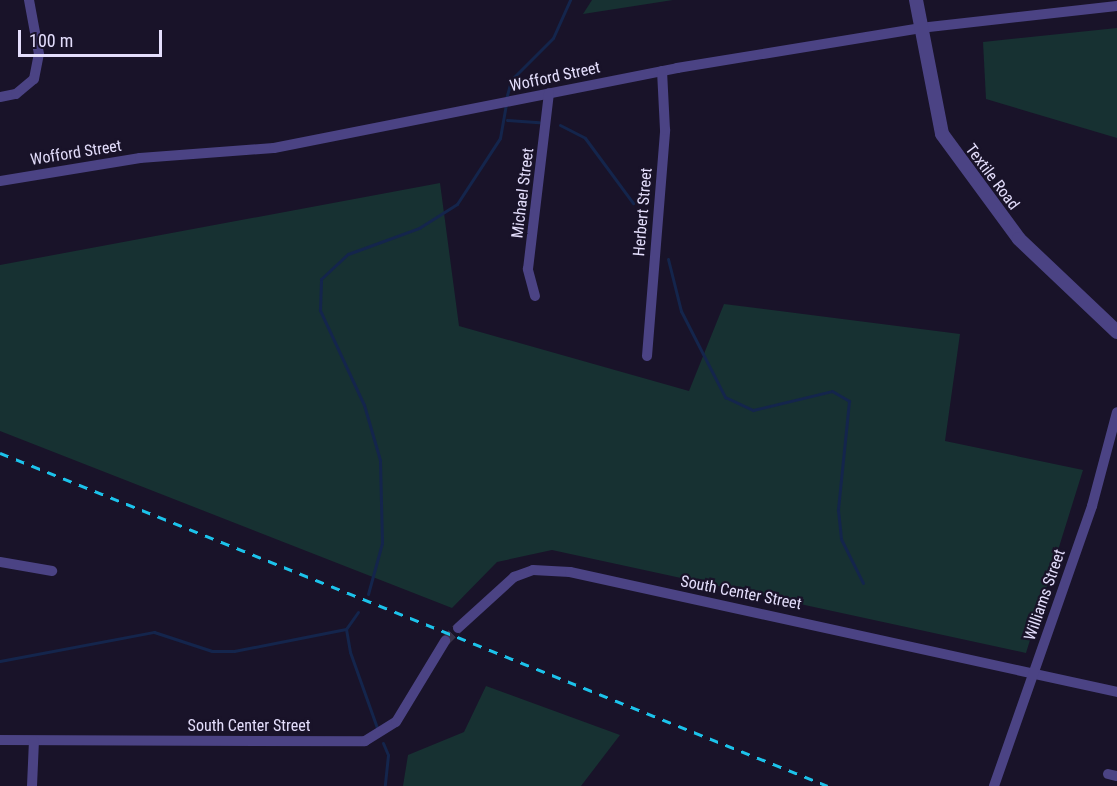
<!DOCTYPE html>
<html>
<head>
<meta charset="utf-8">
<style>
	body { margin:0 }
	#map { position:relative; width:1117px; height:786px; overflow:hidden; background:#191329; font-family:"Roboto Condensed",sans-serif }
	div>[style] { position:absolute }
	.green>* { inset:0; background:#173132 }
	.stream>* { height:3px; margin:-1.5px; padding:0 1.5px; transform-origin:1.5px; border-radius:1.5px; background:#14254c }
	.minor-tunnel>* { height:10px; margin-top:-5px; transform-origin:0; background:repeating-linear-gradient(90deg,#373149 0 10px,transparent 0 15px) }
	.minor>* { height:10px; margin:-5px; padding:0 5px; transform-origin:5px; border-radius:5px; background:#4b4384 }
	.tertiary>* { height:14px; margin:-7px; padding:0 7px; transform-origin:7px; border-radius:7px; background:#4b4384 }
	.rail>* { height:3px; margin-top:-1.5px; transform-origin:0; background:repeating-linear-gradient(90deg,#1cc3eb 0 9px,transparent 0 17px) }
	span { translate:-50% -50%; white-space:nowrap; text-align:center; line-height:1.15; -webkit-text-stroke:4.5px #191329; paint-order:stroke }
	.street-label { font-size:16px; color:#e4defc }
	.scale { position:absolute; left:18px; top:30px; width:144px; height:27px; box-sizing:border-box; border:3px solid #e4defc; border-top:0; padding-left:8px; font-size:18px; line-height:21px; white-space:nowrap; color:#e4defc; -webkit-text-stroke:4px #191329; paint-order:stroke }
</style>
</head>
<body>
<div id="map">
	<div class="green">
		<div style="clip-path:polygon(592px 0,673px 0,583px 14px)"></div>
		<div style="clip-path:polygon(1117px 28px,1117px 138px,986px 99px,983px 42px)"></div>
		<div style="clip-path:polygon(440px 183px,459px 326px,689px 391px,724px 304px,960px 334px,945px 441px,1083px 470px,1026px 653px,552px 550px,497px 562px,452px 608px,0 431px,0 265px)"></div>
		<div style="clip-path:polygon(486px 686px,620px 735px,581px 786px,403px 786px,408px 755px,464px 732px)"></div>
	</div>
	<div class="stream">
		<div style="left:506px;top:99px;width:20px;rotate:-75deg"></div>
		<div style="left:511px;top:80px;width:59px;rotate:-45deg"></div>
		<div style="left:553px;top:38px;width:42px;rotate:-65.9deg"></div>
		<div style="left:507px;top:120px;width:32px;rotate:4deg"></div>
		<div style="left:560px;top:125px;width:28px;rotate:27deg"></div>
		<div style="left:585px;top:138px;width:81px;rotate:53.6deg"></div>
		<div style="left:668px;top:259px;width:54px;rotate:76deg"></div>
		<div style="left:681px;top:311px;width:97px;rotate:62.9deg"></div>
		<div style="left:725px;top:397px;width:31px;rotate:25deg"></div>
		<div style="left:753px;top:410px;width:81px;rotate:-13.5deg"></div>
		<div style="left:832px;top:391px;width:20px;rotate:30deg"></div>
		<div style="left:849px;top:401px;width:110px;rotate:95.8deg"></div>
		<div style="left:838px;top:510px;width:29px;rotate:84deg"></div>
		<div style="left:841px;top:539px;width:49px;rotate:63.4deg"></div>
		<div style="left:368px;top:594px;width:53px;rotate:-74.6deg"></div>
		<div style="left:382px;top:543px;width:83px;rotate:-91.4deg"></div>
		<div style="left:380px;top:460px;width:57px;rotate:-106.2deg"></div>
		<div style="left:364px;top:405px;width:105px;rotate:-114.9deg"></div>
		<div style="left:320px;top:310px;width:31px;rotate:-88deg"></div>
		<div style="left:321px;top:279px;width:37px;rotate:-43deg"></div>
		<div style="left:348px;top:254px;width:76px;rotate:-20.1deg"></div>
		<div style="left:419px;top:228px;width:45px;rotate:-32.3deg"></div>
		<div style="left:457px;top:204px;width:79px;rotate:-56.9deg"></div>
		<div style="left:500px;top:138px;width:34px;rotate:-80deg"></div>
		<div style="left:358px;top:612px;width:21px;rotate:125deg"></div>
		<div style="left:346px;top:629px;width:23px;rotate:80deg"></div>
		<div style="left:350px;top:652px;width:81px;rotate:70.4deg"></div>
		<div style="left:0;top:661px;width:157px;rotate:-10.7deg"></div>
		<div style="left:154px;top:632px;width:61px;rotate:18.1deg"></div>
		<div style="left:212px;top:651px;width:22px"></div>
		<div style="left:234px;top:651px;width:114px;rotate:-11.1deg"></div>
		<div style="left:383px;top:743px;width:13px;rotate:67deg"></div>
		<div style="left:388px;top:755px;width:31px;rotate:96deg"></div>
	</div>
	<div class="minor-tunnel">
		<div style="left:445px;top:641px;width:18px;rotate:-45deg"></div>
	</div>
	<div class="minor">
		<div style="left:0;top:97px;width:16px;rotate:-11deg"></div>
		<div style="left:16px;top:94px;width:23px;rotate:-40deg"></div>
		<div style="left:34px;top:79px;width:25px;rotate:-79deg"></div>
		<div style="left:39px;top:54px;width:55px;rotate:-100.5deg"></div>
		<div style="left:0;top:181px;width:142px;rotate:-9.3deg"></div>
		<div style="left:140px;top:158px;width:134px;rotate:-4.3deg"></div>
		<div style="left:274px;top:148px;width:411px;rotate:-11.2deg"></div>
		<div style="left:677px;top:68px;width:246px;rotate:-9.3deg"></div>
		<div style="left:920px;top:28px;width:198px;rotate:-6.4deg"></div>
		<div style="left:535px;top:296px;width:28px;rotate:-105deg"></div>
		<div style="left:528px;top:269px;width:177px;rotate:-83.2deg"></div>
		<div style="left:647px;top:356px;width:227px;rotate:-85.4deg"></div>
		<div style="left:665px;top:130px;width:59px;rotate:-92.9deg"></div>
		<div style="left:0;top:562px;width:53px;rotate:9.8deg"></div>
		<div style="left:458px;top:628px;width:76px;rotate:-42.3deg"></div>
		<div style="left:514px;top:577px;width:20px;rotate:-20deg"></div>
		<div style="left:533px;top:570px;width:37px;rotate:3deg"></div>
		<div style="left:570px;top:572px;width:560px;rotate:12.37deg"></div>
		<div style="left:0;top:740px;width:365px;rotate:0.2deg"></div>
		<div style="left:365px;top:741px;width:36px;rotate:-32deg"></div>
		<div style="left:396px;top:722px;width:95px;rotate:-58.8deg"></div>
		<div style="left:1108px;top:774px;width:9px;rotate:13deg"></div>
		<div style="left:32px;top:786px;width:45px;rotate:-87.5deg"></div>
		<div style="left:994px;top:786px;width:297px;rotate:-70.7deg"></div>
		<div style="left:1092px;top:506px;width:97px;rotate:-75.1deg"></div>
	</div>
	<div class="tertiary">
		<div style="left:916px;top:0;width:136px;rotate:79deg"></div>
		<div style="left:942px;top:134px;width:130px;rotate:53.7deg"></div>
		<div style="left:1019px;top:239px;width:135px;rotate:43.5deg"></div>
	</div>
	<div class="rail">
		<div style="left:0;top:453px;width:892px;rotate:21.91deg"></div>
	</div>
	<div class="street-label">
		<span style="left:555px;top:77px;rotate:-12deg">Wofford Street</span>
		<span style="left:76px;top:153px;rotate:-9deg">Wofford Street</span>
		<span style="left:992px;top:177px;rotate:53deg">Textile Road</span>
		<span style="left:523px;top:193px;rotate:-83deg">Michael Street</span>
		<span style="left:643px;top:212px;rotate:-85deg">Herbert Street</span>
		<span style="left:741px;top:593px;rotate:11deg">South Center Street</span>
		<span style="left:1045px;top:595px;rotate:-71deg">Williams Street</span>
		<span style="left:249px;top:726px">South Center Street</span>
	</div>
	<div class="scale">100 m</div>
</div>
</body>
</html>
